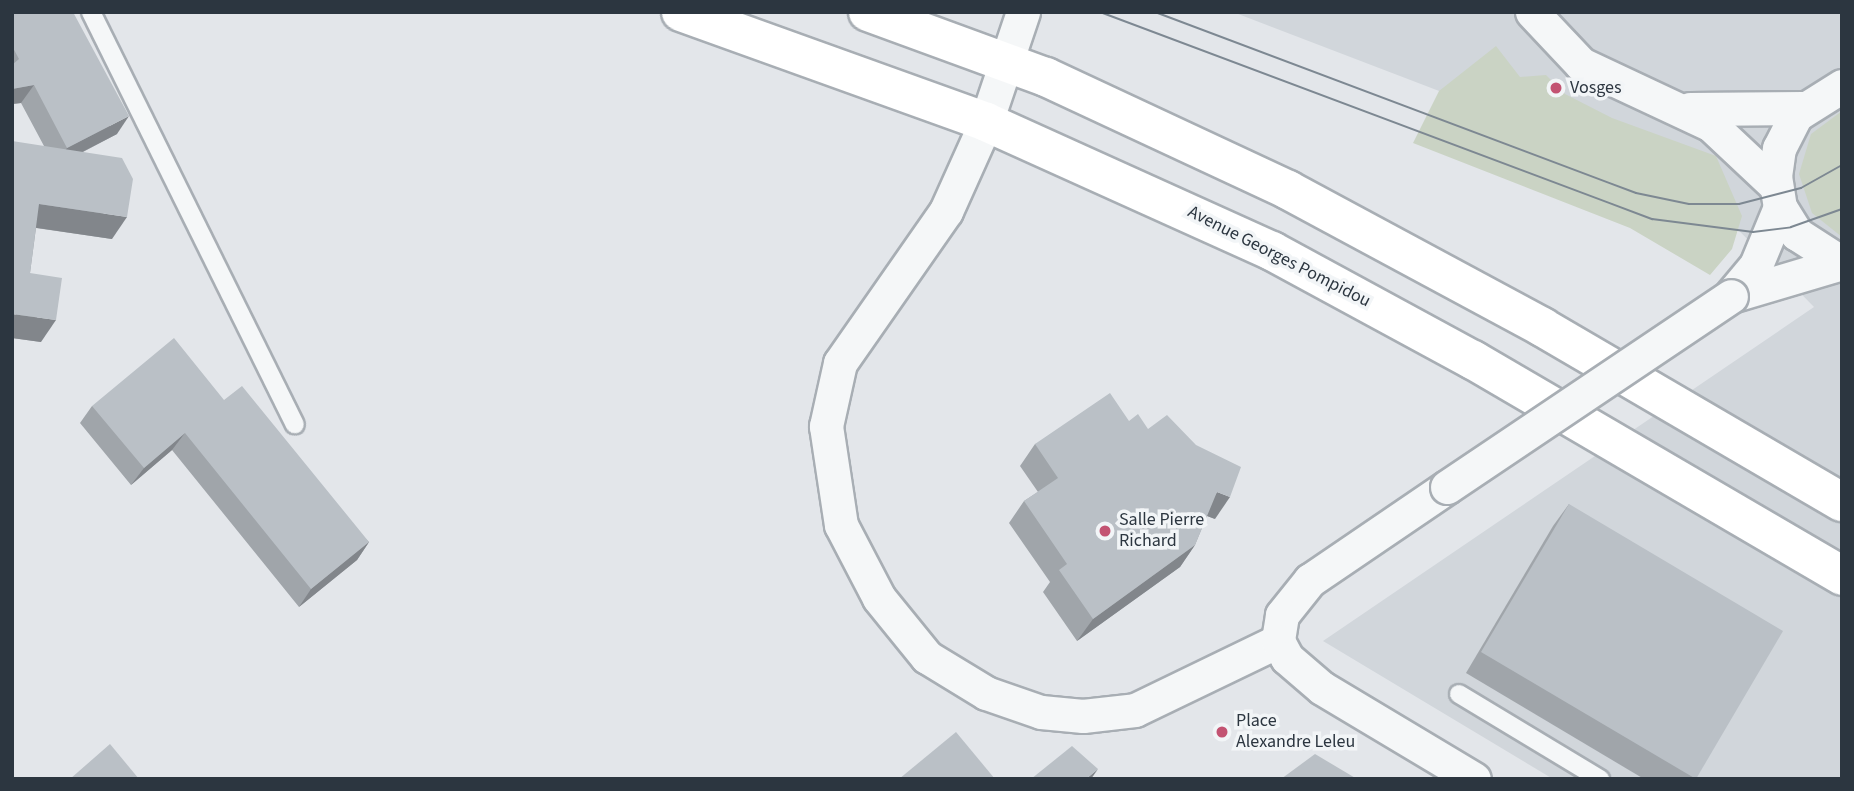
<!DOCTYPE html>
<html>
<head>
<meta charset="utf-8">
<style>
	body { margin:0 }
	#map { position:relative; width:1854px; height:791px; overflow:hidden; background:#e3e6ea; font-family:"Source Sans 3",sans-serif }
	div>[style] { position:absolute }
	.built>* { inset:0; background:#d1d6db }
	.green>* { inset:0; background:#cad3c4 }
	.roads { filter:drop-shadow(2px 0 #a8aeb4) drop-shadow(-2px 0 #a8aeb4) drop-shadow(0 2px #a8aeb4) drop-shadow(0 -2px #a8aeb4) }
	.service>* { height:18px; margin:-9px; padding:0 9px; transform-origin:9px; border-radius:9px; background:#f5f7f8 }
	.minor>* { height:33px; margin:-16.5px; padding:0 16.5px; transform-origin:16.5px; border-radius:16.5px; background:#f5f7f8 }
	.secondary>* { height:38px; margin:-19px; padding:0 19px; transform-origin:19px; border-radius:19px; background:#fff }
	.tram>* { height:2px; margin:-1px; padding:0 1px; transform-origin:1px; border-radius:1px; background:#7d8892 }
	.bridges { filter:drop-shadow(2px 0 #a8aeb4) drop-shadow(-2px 0 #a8aeb4) drop-shadow(0 2px #a8aeb4) drop-shadow(0 -2px #a8aeb4) }
	.minor-bridge>* { height:33px; margin:-16.5px; padding:0 16.5px; transform-origin:16.5px; border-radius:16.5px; background:#f5f7f8 }
	.wall>* { inset:0; background:#a0a5aa }
	.shaded-wall>* { inset:0; background:#82868b }
	.building>* { inset:0; background:#bac0c6 }
	.dots>* { width:19px; height:19px; translate:-50% -50%; box-sizing:border-box; border:4px solid #f2f5f7; border-radius:50% }
	span { translate:-50% -50%; white-space:nowrap; text-align:center; line-height:1.15; -webkit-text-stroke:7px #f2f5f7; paint-order:stroke }
	.poi-label { font-size:18px; color:#2c3640 }
	.left { translate:0 -50%; text-align:left }
	.street-label { font-size:18px; color:#2c3640 }
	.frame { position:absolute; inset:0; border:14px solid #2c3640; pointer-events:none }
</style>
</head>
<body>
<div id="map">
	<div class="built">
		<div style="clip-path:polygon(1233px 12px,1842px 12px,1842px 779px,1553px 779px,1323px 641px,1814px 307px,1700px 191px)"></div>
	</div>
	<div class="green">
		<div style="clip-path:polygon(1496px 46px,1520px 77px,1546px 75px,1565px 94px,1612px 118px,1716px 156px,1742px 216px,1732px 249px,1710px 275px,1630px 228px,1413px 143px,1439px 91px)"></div>
		<div style="clip-path:polygon(1842px 111px,1842px 237px,1812px 213px,1799px 174px,1811px 134px)"></div>
	</div>
	<div class="roads">
		<div class="service">
			<div style="left:91px;top:12px;width:460px;rotate:63.7deg"></div>
			<div style="left:1459px;top:694px;width:165px;rotate:31.1deg"></div>
		</div>
		<div class="minor">
			<div style="left:1023px;top:12px;width:116px;rotate:108.6deg"></div>
			<div style="left:986px;top:122px;width:98px;rotate:114.2deg"></div>
			<div style="left:946px;top:211px;width:185px;rotate:124.9deg"></div>
			<div style="left:840px;top:363px;width:65px;rotate:102.5deg"></div>
			<div style="left:826px;top:426px;width:100px;rotate:81.4deg"></div>
			<div style="left:841px;top:525px;width:82px;rotate:62.5deg"></div>
			<div style="left:879px;top:598px;width:76px;rotate:50.9deg"></div>
			<div style="left:927px;top:657px;width:69px;rotate:31.4deg"></div>
			<div style="left:986px;top:693px;width:58px;rotate:19.1deg"></div>
			<div style="left:1041px;top:712px;width:42px;rotate:5.4deg"></div>
			<div style="left:1083px;top:716px;width:52px;rotate:-6.6deg"></div>
			<div style="left:1135px;top:710px;width:159px;rotate:-25.8deg"></div>
			<div style="left:1532px;top:12px;width:71px;rotate:46.7deg"></div>
			<div style="left:1581px;top:64px;width:144px;rotate:25.1deg"></div>
			<div style="left:1711px;top:125px;width:88px;rotate:43.2deg"></div>
			<div style="left:1842px;top:86px;width:54px;rotate:147.8deg"></div>
			<div style="left:1796px;top:115px;width:37px;rotate:117deg"></div>
			<div style="left:1779px;top:148px;width:28px;rotate:98deg"></div>
			<div style="left:1775px;top:176px;width:31px;rotate:81deg"></div>
			<div style="left:1780px;top:207px;width:32px;rotate:58deg"></div>
			<div style="left:1797px;top:234px;width:54px;rotate:32.8deg"></div>
			<div style="left:1690px;top:109px;width:113px;rotate:-0.5deg"></div>
			<div style="left:1731px;top:295px;width:39px;rotate:-50deg"></div>
			<div style="left:1756px;top:265px;width:63px;rotate:-67.5deg"></div>
			<div style="left:1731px;top:296px;width:116px;rotate:-16.6deg"></div>
			<div style="left:1447px;top:487px;width:166px;rotate:145.8deg"></div>
			<div style="left:1310px;top:580px;width:45px;rotate:128.7deg"></div>
			<div style="left:1282px;top:615px;width:26px;rotate:99deg"></div>
			<div style="left:1278px;top:641px;width:19px;rotate:62deg"></div>
			<div style="left:1287px;top:658px;width:46px;rotate:40.6deg"></div>
			<div style="left:1322px;top:688px;width:177px;rotate:30.9deg"></div>
		</div>
		<div class="secondary">
			<div style="left:681px;top:12px;width:324px;rotate:19.8deg"></div>
			<div style="left:986px;top:122px;width:314px;rotate:24.3deg"></div>
			<div style="left:1272px;top:251px;width:229px;rotate:28.5deg"></div>
			<div style="left:1473px;top:360px;width:428px;rotate:30.3deg"></div>
			<div style="left:868px;top:12px;width:189px;rotate:20.1deg"></div>
			<div style="left:1046px;top:77px;width:267px;rotate:25deg"></div>
			<div style="left:1288px;top:190px;width:289px;rotate:28.3deg"></div>
			<div style="left:1542px;top:327px;width:347px;rotate:30.3deg"></div>
		</div>
	</div>
	<div class="tram">
		<div style="left:1100px;top:12px;width:590px;rotate:20.56deg"></div>
		<div style="left:1652px;top:219px;width:102px;rotate:7.3deg"></div>
		<div style="left:1753px;top:232px;width:38px;rotate:-7deg"></div>
		<div style="left:1791px;top:227px;width:54px;rotate:-19.4deg"></div>
		<div style="left:1155px;top:12px;width:514px;rotate:20.62deg"></div>
		<div style="left:1636px;top:193px;width:54px;rotate:11.7deg"></div>
		<div style="left:1689px;top:204px;width:50px"></div>
		<div style="left:1739px;top:204px;width:64px;rotate:-14.5deg"></div>
		<div style="left:1801px;top:188px;width:47px;rotate:-29.3deg"></div>
	</div>
	<div class="bridges">
		<div class="minor-bridge">
			<div style="left:1447px;top:487px;width:342px;rotate:-33.9deg"></div>
		</div>
	</div>
	<div class="wall">
		<div style="clip-path:polygon(12px 12px,117px 134px,83px 152px,112px 239px,36px 228px,30px 273px,41px 342px,12px 338px,44px 146px,21px 103px,12px 104px)"></div>
		<div style="clip-path:polygon(224px 400px,369px 542px,357px 560px,299px 607px,172px 450px,131px 485px,80px 423px,92px 406px)"></div>
		<div style="clip-path:polygon(1129px 421px,1215px 519px,1207px 516px,1195px 545px,1180px 567px,1077px 641px,1043px 592px,1050px 582px,1009px 523px,1024px 501px,1038px 492px,1020px 466px,1035px 444px)"></div>
		<div style="clip-path:polygon(1569px 504px,1696px 779px,1644px 779px,1466px 673px,1553px 526px)"></div>
	</div>
	<div class="shaded-wall">
		<div style="clip-path:polygon(34px 85px,21px 103px,12px 104px,12px 89px)"></div>
		<div style="clip-path:polygon(129px 116px,117px 134px,55px 166px,67px 148px)"></div>
		<div style="clip-path:polygon(39px 204px,127px 217px,112px 239px,24px 226px)"></div>
		<div style="clip-path:polygon(12px 314px,56px 320px,41px 342px,12px 338px)"></div>
		<div style="clip-path:polygon(185px 433px,172px 450px,131px 485px,144px 468px)"></div>
		<div style="clip-path:polygon(1217px 492px,1230px 497px,1215px 519px,1202px 514px)"></div>
		<div style="clip-path:polygon(369px 542px,357px 560px,299px 607px,311px 589px)"></div>
		<div style="clip-path:polygon(1195px 545px,1180px 567px,1077px 641px,1093px 619px)"></div>
		<div style="clip-path:polygon(1098px 769px,1091px 779px,1086px 779px)"></div>
	</div>
	<div class="building">
		<div style="clip-path:polygon(12px 12px,73px 12px,129px 116px,67px 148px,34px 85px,12px 89px,12px 65px,19px 59px,12px 46px)"></div>
		<div style="clip-path:polygon(12px 141px,122px 158px,133px 179px,127px 217px,39px 204px,30px 273px,62px 278px,56px 320px,12px 314px)"></div>
		<div style="clip-path:polygon(174px 338px,224px 400px,242px 386px,369px 542px,311px 589px,185px 433px,144px 468px,92px 406px)"></div>
		<div style="clip-path:polygon(1110px 393px,1129px 421px,1138px 414px,1148px 429px,1167px 415px,1196px 445px,1241px 467px,1230px 497px,1217px 492px,1195px 545px,1093px 619px,1059px 570px,1067px 564px,1024px 501px,1058px 478px,1035px 444px)"></div>
		<div style="clip-path:polygon(1569px 504px,1783px 631px,1696px 779px,1481px 652px)"></div>
		<div style="clip-path:polygon(956px 732px,995px 779px,899px 779px)"></div>
		<div style="clip-path:polygon(110px 744px,139px 779px,70px 779px)"></div>
		<div style="clip-path:polygon(1072px 746px,1098px 769px,1086px 779px,1031px 779px)"></div>
		<div style="clip-path:polygon(1315px 754px,1357px 779px,1281px 779px)"></div>
	</div>
	<div class="dots">
		<div style="left:1556px;top:88px;background:#c35372"></div>
		<div style="left:1105px;top:531px;background:#c35372"></div>
		<div style="left:1222px;top:732px;background:#c35372"></div>
	</div>
	<div class="poi-label">
		<span class="left" style="left:1570px;top:88px">Vosges</span>
		<span class="left" style="left:1119px;top:531px">Salle Pierre<br>Richard</span>
		<span class="left" style="left:1236px;top:732px">Place<br>Alexandre Leleu</span>
	</div>
	<div class="street-label">
		<span style="left:1279px;top:257px;rotate:27deg">Avenue Georges Pompidou</span>
	</div>
	<div class="frame"></div>
</div>
</body>
</html>
